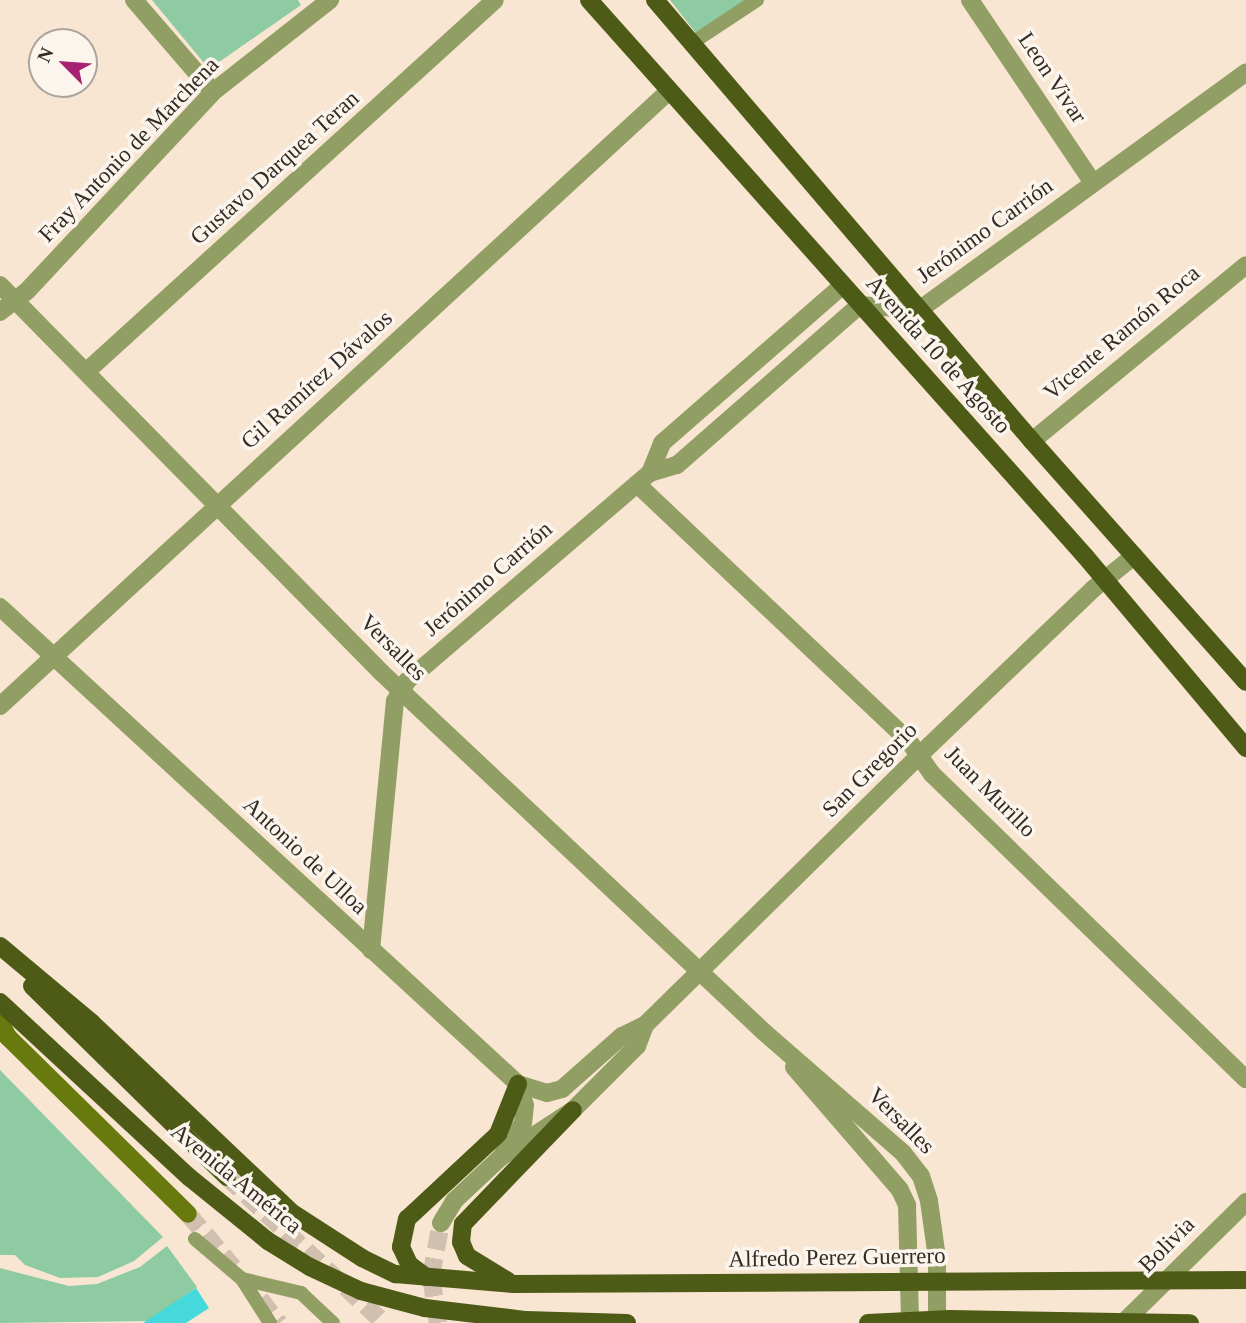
<!DOCTYPE html>
<html>
<head>
<meta charset="utf-8">
<style>
	body { margin:0 }
	#map { position:relative; width:1246px; height:1323px; overflow:hidden; background:#f8e5d2; font-family:Georgia,serif }
	div>[style] { position:absolute }
	.green>* { inset:0; background:#8ecaa2 }
	.water>* { inset:0; background:#46d9db }
	.tertiary-tunnel>* { height:18px; margin-top:-9px; transform-origin:0; background:repeating-linear-gradient(90deg,#d1c0af 0 18px,transparent 0 27px) }
	.secondary-tunnel>* { height:18px; margin-top:-9px; transform-origin:0; background:repeating-linear-gradient(90deg,#d1c0af 0 18px,transparent 0 27px) }
	.primary-tunnel>* { height:18px; margin-top:-9px; transform-origin:0; background:repeating-linear-gradient(90deg,#d1c0af 0 18px,transparent 0 27px) }
	.pedestrian>* { height:14px; margin:-7px; padding:0 7px; transform-origin:7px; border-radius:7px; background:#919e64 }
	.minor>* { height:18px; margin:-9px; padding:0 9px; transform-origin:9px; border-radius:9px; background:#919e64 }
	.tertiary>* { height:18px; margin:-9px; padding:0 9px; transform-origin:9px; border-radius:9px; background:#919e64 }
	.secondary>* { height:18px; margin:-9px; padding:0 9px; transform-origin:9px; border-radius:9px; background:#68790e }
	.primary>* { height:18px; margin:-9px; padding:0 9px; transform-origin:9px; border-radius:9px; background:#4e5b16 }
	span { translate:-50% -50%; white-space:nowrap; text-align:center; line-height:1.15; -webkit-text-stroke:7px #fcf5ed; paint-order:stroke }
	.street-label { font-size:23px; color:#332c25 }
	.north { position:absolute; left:28px; top:28px; width:70px; height:70px; box-sizing:border-box; background:#fcf5ed; border:2px solid #aca59d; border-radius:50%; rotate:295deg; font-size:19px; font-weight:700; line-height:28px; text-align:center; color:#332c25 }
	.north::after { content:''; display:block; margin:auto; width:24px; height:32px; background:#a52372; clip-path:polygon(50% 0,100% 100%,50% 72%,0 100%) }
</style>
</head>
<body>
<div id="map">
	<div class="green">
		<div style="clip-path:polygon(152px 0,298px 0,301px 5px,209px 69px)"></div>
		<div style="clip-path:polygon(670px 0,750px 0,696px 33px)"></div>
		<div style="clip-path:polygon(0 1070px,163px 1237px,134px 1261px,98px 1277px,60px 1278px,25px 1265px,15px 1255px,0 1255px)"></div>
		<div style="clip-path:polygon(167px 1246px,197px 1287px,149px 1321px,0 1323px,0 1268px,69px 1286px,97px 1284px,140px 1267px)"></div>
	</div>
	<div class="water">
		<div style="clip-path:polygon(196px 1288px,209px 1308px,186px 1323px,143px 1323px)"></div>
	</div>
	<div class="tertiary-tunnel">
		<div style="left:438px;top:1323px;width:48px;rotate:-98.5deg"></div>
		<div style="left:431px;top:1276px;width:54px;rotate:-79.3deg"></div>
	</div>
	<div class="secondary-tunnel">
		<div style="left:188px;top:1214px;width:70px;rotate:49.7deg"></div>
		<div style="left:260px;top:1299px;width:31px;rotate:52deg"></div>
	</div>
	<div class="primary-tunnel">
		<div style="left:227px;top:1177px;width:214px;rotate:42.9deg"></div>
	</div>
	<div class="pedestrian">
		<div style="left:692px;top:43px;width:78px;rotate:-33.5deg"></div>
		<div style="left:195px;top:1239px;width:62px;rotate:40.4deg"></div>
		<div style="left:242px;top:1279px;width:52px;rotate:57.5deg"></div>
		<div style="left:242px;top:1279px;width:61px;rotate:13.3deg"></div>
		<div style="left:301px;top:1293px;width:44px;rotate:43.2deg"></div>
	</div>
	<div class="minor">
		<div style="left:134px;top:0;width:121px;rotate:49.3deg"></div>
		<div style="left:970px;top:0;width:220px;rotate:56.1deg"></div>
		<div style="left:0;top:312px;width:34px;rotate:-38deg"></div>
		<div style="left:27px;top:291px;width:272px;rotate:-46.9deg"></div>
		<div style="left:213px;top:92px;width:149px;rotate:-38.2deg"></div>
		<div style="left:87px;top:371px;width:551px;rotate:-42.28deg"></div>
		<div style="left:1032px;top:441px;width:277px;rotate:-39.4deg"></div>
		<div style="left:650px;top:473px;width:32px;rotate:-68deg"></div>
		<div style="left:662px;top:443px;width:240px;rotate:-41.1deg"></div>
		<div style="left:637px;top:484px;width:373px;rotate:43.4deg"></div>
		<div style="left:908px;top:740px;width:42px;rotate:54.8deg"></div>
		<div style="left:932px;top:774px;width:438px;rotate:44.2deg"></div>
		<div style="left:0;top:706px;width:909px;rotate:-42.59deg"></div>
		<div style="left:371px;top:950px;width:250px;rotate:-84.5deg"></div>
		<div style="left:395px;top:701px;width:23px;rotate:-59deg"></div>
		<div style="left:407px;top:681px;width:320px;rotate:-40.6deg"></div>
		<div style="left:650px;top:473px;width:28px;rotate:-17deg"></div>
		<div style="left:677px;top:465px;width:243px;rotate:-41.2deg"></div>
		<div style="left:860px;top:305px;width:59px;rotate:4.8deg"></div>
		<div style="left:919px;top:310px;width:404px;rotate:-36deg"></div>
	</div>
	<div class="tertiary">
		<div style="left:0;top:285px;width:544px;rotate:45.45deg"></div>
		<div style="left:382px;top:673px;width:524px;rotate:43.22deg"></div>
		<div style="left:764px;top:1032px;width:184px;rotate:41deg"></div>
		<div style="left:903px;top:1153px;width:29px;rotate:52deg"></div>
		<div style="left:921px;top:1176px;width:26px;rotate:72deg"></div>
		<div style="left:929px;top:1201px;width:58px;rotate:82deg"></div>
		<div style="left:937px;top:1258px;width:65px;rotate:90deg"></div>
		<div style="left:0;top:607px;width:704px;rotate:42.64deg"></div>
		<div style="left:518px;top:1084px;width:22px;rotate:72deg"></div>
		<div style="left:525px;top:1105px;width:18px;rotate:96deg"></div>
		<div style="left:523px;top:1123px;width:40px;rotate:122.9deg"></div>
		<div style="left:794px;top:1067px;width:162px;rotate:49.2deg"></div>
		<div style="left:900px;top:1190px;width:17px;rotate:65deg"></div>
		<div style="left:907px;top:1205px;width:118px;rotate:88.5deg"></div>
		<div style="left:518px;top:1084px;width:30px;rotate:17deg"></div>
		<div style="left:547px;top:1093px;width:16px;rotate:-15deg"></div>
		<div style="left:562px;top:1089px;width:80px;rotate:-41.5deg"></div>
		<div style="left:622px;top:1036px;width:25px;rotate:-26deg"></div>
		<div style="left:645px;top:1025px;width:400px;rotate:-44.5deg"></div>
		<div style="left:930px;top:745px;width:226px;rotate:-43.7deg"></div>
		<div style="left:1093px;top:589px;width:53px;rotate:-38.8deg"></div>
		<div style="left:441px;top:1223px;width:26px;rotate:-59deg"></div>
		<div style="left:454px;top:1201px;width:64px;rotate:-43.1deg"></div>
		<div style="left:501px;top:1157px;width:86px;rotate:-33.1deg"></div>
		<div style="left:573px;top:1110px;width:91px;rotate:-45deg"></div>
		<div style="left:637px;top:1046px;width:22px;rotate:-69deg"></div>
		<div style="left:1123px;top:1323px;width:173px;rotate:-44.5deg"></div>
	</div>
	<div class="secondary">
		<div style="left:0;top:1022px;width:17px;rotate:62deg"></div>
		<div style="left:8px;top:1037px;width:252px;rotate:44.5deg"></div>
	</div>
	<div class="primary">
		<div style="left:589px;top:0;width:745px;rotate:48.26deg"></div>
		<div style="left:1085px;top:556px;width:251px;rotate:50deg"></div>
		<div style="left:655px;top:0;width:580px;rotate:49.47deg"></div>
		<div style="left:1032px;top:441px;width:322px;rotate:48.4deg"></div>
		<div style="left:0;top:946px;width:120px;rotate:39.9deg"></div>
		<div style="left:92px;top:1023px;width:274px;rotate:43.5deg"></div>
		<div style="left:291px;top:1212px;width:85px;rotate:32.9deg"></div>
		<div style="left:362px;top:1258px;width:37px;rotate:26deg"></div>
		<div style="left:395px;top:1274px;width:119px;rotate:4.8deg"></div>
		<div style="left:514px;top:1284px;width:732px;rotate:-0.31deg"></div>
		<div style="left:32px;top:986px;width:273px;rotate:44.4deg"></div>
		<div style="left:0;top:1002px;width:258px;rotate:42.8deg"></div>
		<div style="left:189px;top:1177px;width:102px;rotate:39deg"></div>
		<div style="left:268px;top:1241px;width:49px;rotate:31.8deg"></div>
		<div style="left:310px;top:1267px;width:56px;rotate:25.2deg"></div>
		<div style="left:361px;top:1291px;width:66px;rotate:14.9deg"></div>
		<div style="left:425px;top:1308px;width:102px;rotate:6.8deg"></div>
		<div style="left:526px;top:1320px;width:101px;rotate:1.7deg"></div>
		<div style="left:426px;top:1277px;width:21px;rotate:-143deg"></div>
		<div style="left:409px;top:1264px;width:19px;rotate:-115deg"></div>
		<div style="left:401px;top:1247px;width:29px;rotate:-78deg"></div>
		<div style="left:407px;top:1219px;width:125px;rotate:-43deg"></div>
		<div style="left:498px;top:1134px;width:54px;rotate:-68.2deg"></div>
		<div style="left:508px;top:1281px;width:48px;rotate:-148.6deg"></div>
		<div style="left:467px;top:1256px;width:15px;rotate:-113deg"></div>
		<div style="left:461px;top:1242px;width:18px;rotate:-84deg"></div>
		<div style="left:463px;top:1224px;width:158px;rotate:-46deg"></div>
		<div style="left:868px;top:1323px;width:82px;rotate:-2.8deg"></div>
		<div style="left:950px;top:1319px;width:240px;rotate:1deg"></div>
	</div>
	<div class="street-label">
		<span style="left:1052px;top:78px;rotate:56deg">Leon Vivar</span>
		<span style="left:129px;top:150px;rotate:-46deg">Fray Antonio de Marchena</span>
		<span style="left:275px;top:168px;rotate:-42deg">Gustavo Darquea Teran</span>
		<span style="left:985px;top:231px;rotate:-36deg">Jerónimo Carrión</span>
		<span style="left:1122px;top:333px;rotate:-40deg">Vicente Ramón Roca</span>
		<span style="left:938px;top:355px;rotate:48deg">Avenida 10 de Agosto</span>
		<span style="left:317px;top:380px;rotate:-42deg">Gil Ramírez Dávalos</span>
		<span style="left:488px;top:579px;rotate:-41deg">Jerónimo Carrión</span>
		<span style="left:393px;top:648px;rotate:45deg">Versalles</span>
		<span style="left:870px;top:770px;rotate:-45deg">San Gregorio</span>
		<span style="left:990px;top:792px;rotate:45deg">Juan Murillo</span>
		<span style="left:305px;top:856px;rotate:43deg">Antonio de Ulloa</span>
		<span style="left:901px;top:1121px;rotate:45deg">Versalles</span>
		<span style="left:236px;top:1179px;rotate:39deg">Avenida América</span>
		<span style="left:1167px;top:1245px;rotate:-45deg">Bolivia</span>
		<span style="left:837px;top:1258px;rotate:-1deg">Alfredo Perez Guerrero</span>
	</div>
	<div class="north">N</div>
</div>
</body>
</html>
